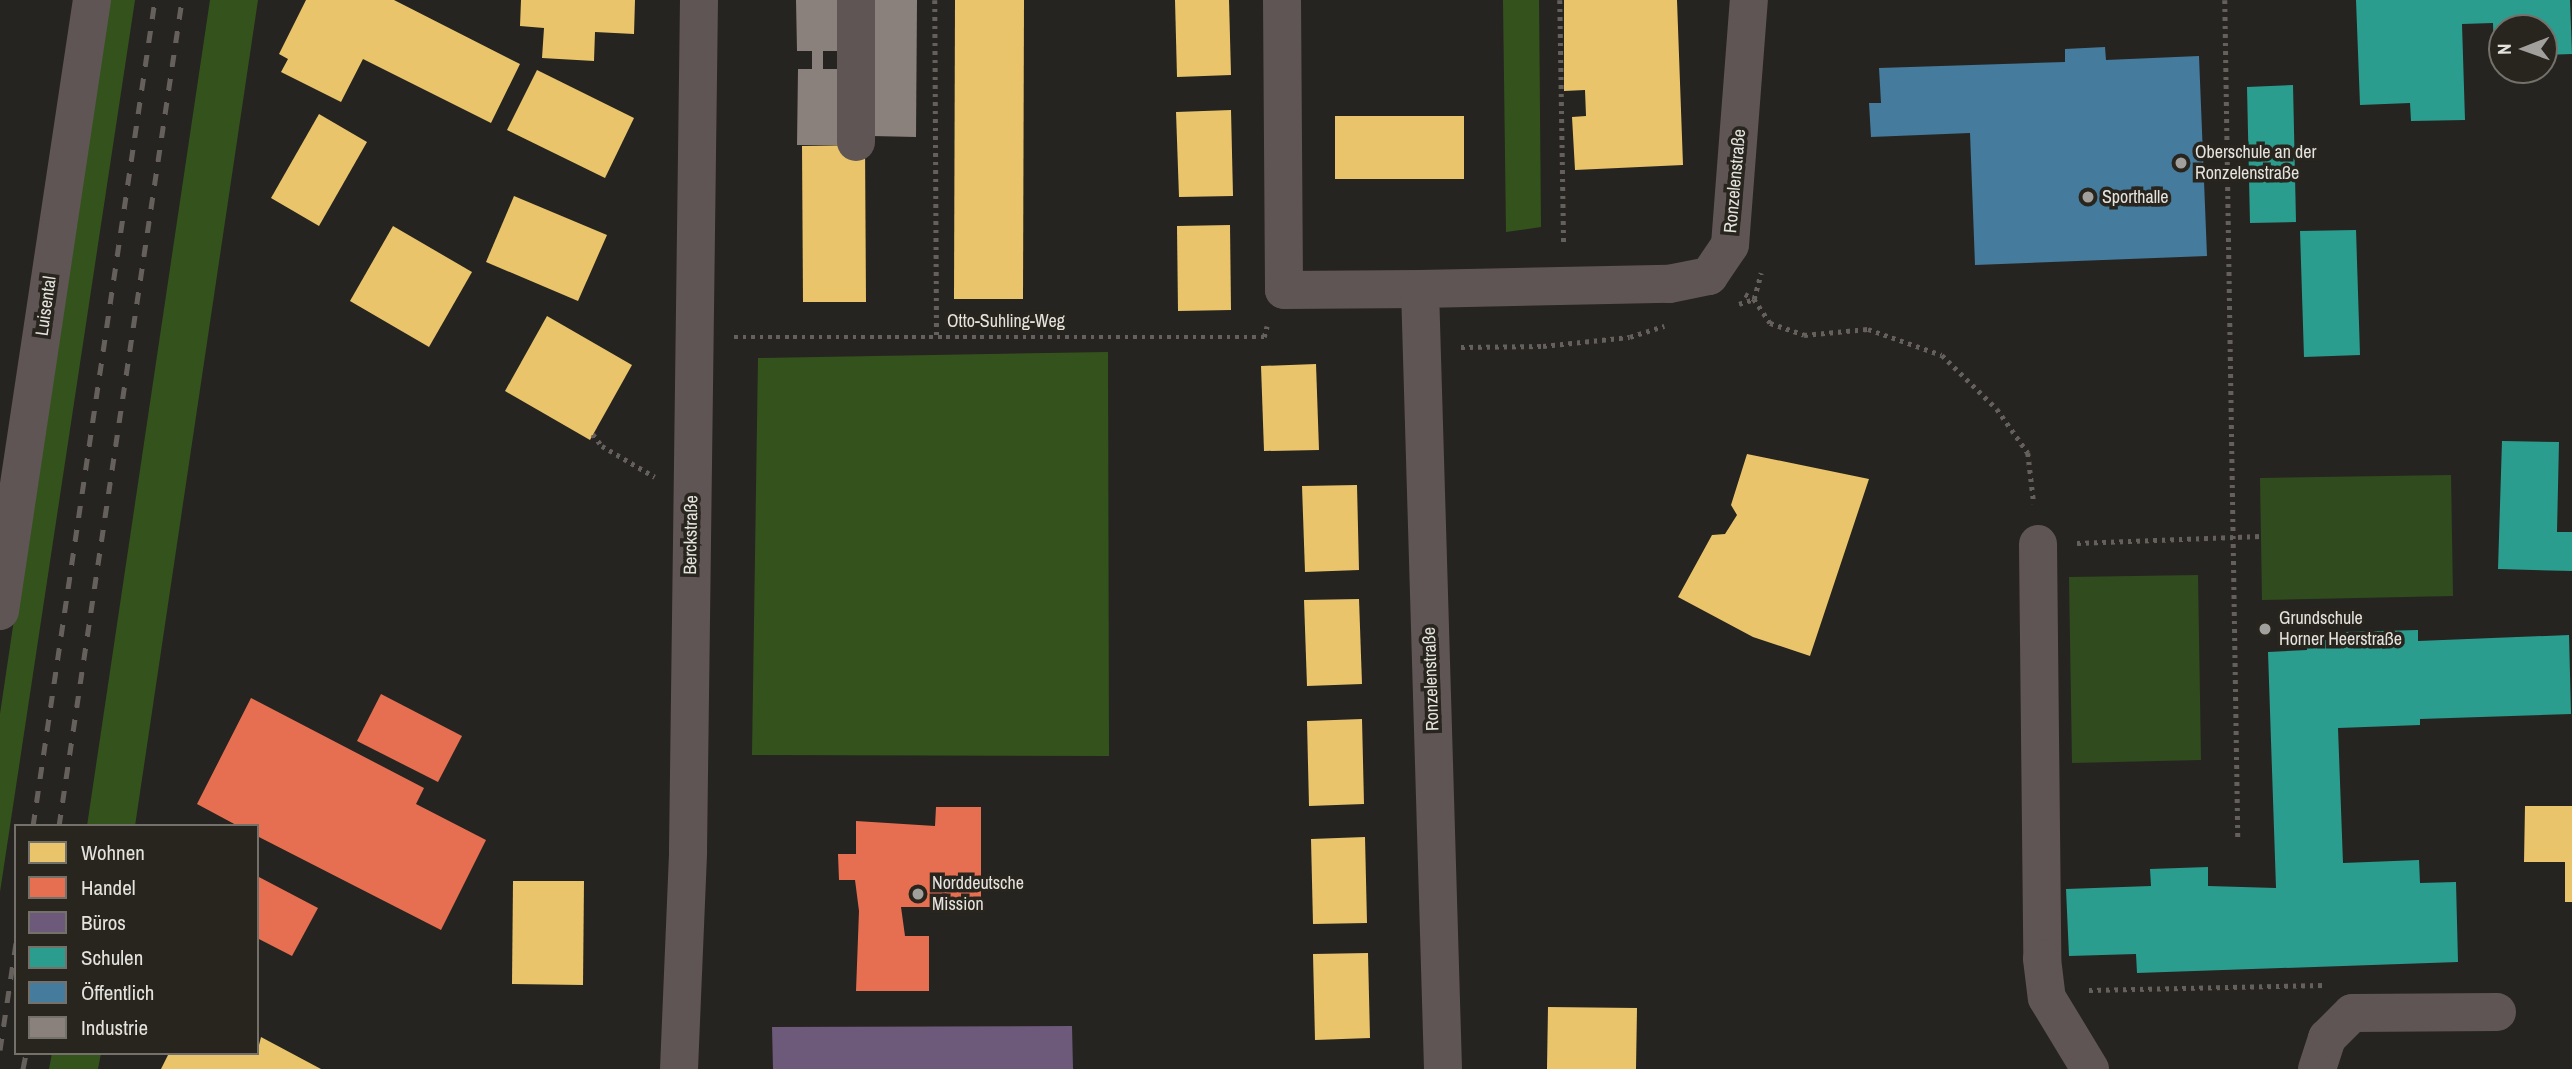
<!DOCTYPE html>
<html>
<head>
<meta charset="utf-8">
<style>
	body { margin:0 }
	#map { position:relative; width:2572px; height:1069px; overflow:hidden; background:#262420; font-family:"Archivo Narrow",sans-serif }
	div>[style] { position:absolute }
	.green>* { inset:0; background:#304b1d }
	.forest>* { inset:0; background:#34531c }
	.homes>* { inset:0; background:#e9c46a }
	.shops>* { inset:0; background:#e76f51 }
	.offices>* { inset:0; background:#6d597a }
	.schools>* { inset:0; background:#2a9d8f }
	.public>* { inset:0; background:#457b9d }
	.industry>* { inset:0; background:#8a817c }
	.path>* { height:4.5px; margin-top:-2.25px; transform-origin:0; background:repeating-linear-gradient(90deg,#66605d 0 3.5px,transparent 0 8.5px) }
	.minor>* { height:38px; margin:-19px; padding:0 19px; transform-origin:19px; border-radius:19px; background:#5f5554 }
	.rail>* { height:5px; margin-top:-2.5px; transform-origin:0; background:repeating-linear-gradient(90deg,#65605c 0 12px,transparent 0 24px) }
	.dots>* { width:19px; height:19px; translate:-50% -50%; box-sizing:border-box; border:4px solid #28251e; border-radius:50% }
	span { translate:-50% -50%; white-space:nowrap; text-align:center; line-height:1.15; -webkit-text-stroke:7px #28251e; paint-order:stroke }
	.poi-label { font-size:18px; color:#e5e3de }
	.left { translate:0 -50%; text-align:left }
	.street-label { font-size:18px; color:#e5e3de }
	.legend { position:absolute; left:14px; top:824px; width:245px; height:231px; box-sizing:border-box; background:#28251e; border:2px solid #74716b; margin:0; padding:9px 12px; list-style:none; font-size:21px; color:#e5e3de }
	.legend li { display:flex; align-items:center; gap:14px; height:35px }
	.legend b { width:35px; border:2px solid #74716b }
	.north { position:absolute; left:2488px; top:14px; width:70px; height:70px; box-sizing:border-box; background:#28251e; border:2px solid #74716b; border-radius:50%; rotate:269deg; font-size:19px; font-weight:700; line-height:28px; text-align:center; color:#e5e3de }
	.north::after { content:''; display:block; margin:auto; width:24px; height:32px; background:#a2a09c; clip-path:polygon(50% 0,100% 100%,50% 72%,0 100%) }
</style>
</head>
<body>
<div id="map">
	<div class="green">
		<div style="clip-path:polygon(2451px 475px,2453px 596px,2262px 600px,2260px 478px)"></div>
		<div style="clip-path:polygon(2198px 575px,2201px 760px,2072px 763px,2069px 577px)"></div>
	</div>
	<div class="forest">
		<div style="clip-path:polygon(106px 0,135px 0,0 892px,0 714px)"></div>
		<div style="clip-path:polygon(210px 0,258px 0,135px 826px,87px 826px)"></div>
		<div style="clip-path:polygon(1503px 0,1539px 0,1541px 227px,1506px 232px)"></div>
		<div style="clip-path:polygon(1108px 352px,1109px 756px,752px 755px,758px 358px)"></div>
		<div style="clip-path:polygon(52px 1053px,101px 1053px,98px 1069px,49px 1069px)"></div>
	</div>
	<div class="homes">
		<div style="clip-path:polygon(306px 0,394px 0,520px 64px,491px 123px,363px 59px,341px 102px,281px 72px,288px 59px,279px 54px)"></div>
		<div style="clip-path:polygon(521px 0,635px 0,634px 34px,595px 32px,594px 61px,542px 58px,544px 28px,520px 26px)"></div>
		<div style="clip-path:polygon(955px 0,1024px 0,1023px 299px,954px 299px)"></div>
		<div style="clip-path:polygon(1175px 0,1229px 0,1231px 75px,1177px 77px)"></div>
		<div style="clip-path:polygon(1564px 0,1677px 0,1683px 165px,1575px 170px,1572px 117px,1586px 116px,1585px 90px,1564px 91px)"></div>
		<div style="clip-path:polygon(537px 70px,634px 118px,605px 178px,507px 130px)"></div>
		<div style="clip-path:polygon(1231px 110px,1233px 196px,1179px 197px,1176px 112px)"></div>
		<div style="clip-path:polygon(319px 114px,367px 142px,319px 226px,271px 198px)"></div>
		<div style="clip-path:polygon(1335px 116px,1464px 116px,1464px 179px,1335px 179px)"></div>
		<div style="clip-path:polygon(865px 145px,866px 302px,803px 302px,802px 146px)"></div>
		<div style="clip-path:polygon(514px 196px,607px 235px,578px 301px,486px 262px)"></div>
		<div style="clip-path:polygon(1230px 225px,1231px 310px,1178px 311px,1177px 226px)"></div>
		<div style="clip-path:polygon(393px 226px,472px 272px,429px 347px,350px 301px)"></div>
		<div style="clip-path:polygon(547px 316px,632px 365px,590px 440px,505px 391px)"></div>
		<div style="clip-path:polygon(1316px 364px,1319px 450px,1264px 451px,1261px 366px)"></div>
		<div style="clip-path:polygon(1747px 454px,1869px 479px,1810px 656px,1753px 637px,1678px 597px,1712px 535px,1725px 534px,1737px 515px,1731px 505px)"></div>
		<div style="clip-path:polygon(1357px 485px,1359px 570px,1305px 572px,1302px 486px)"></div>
		<div style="clip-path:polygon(1359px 599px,1362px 684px,1307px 686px,1304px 600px)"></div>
		<div style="clip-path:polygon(1362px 719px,1364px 804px,1309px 806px,1307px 721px)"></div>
		<div style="clip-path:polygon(2525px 806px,2572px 806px,2572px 902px,2565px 902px,2565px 862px,2524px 862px)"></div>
		<div style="clip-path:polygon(1365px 837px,1367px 923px,1313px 924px,1311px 839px)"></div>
		<div style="clip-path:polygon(513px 881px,584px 881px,583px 985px,512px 984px)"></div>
		<div style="clip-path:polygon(1368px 953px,1370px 1038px,1315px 1040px,1313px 954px)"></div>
		<div style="clip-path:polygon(1548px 1007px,1637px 1008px,1636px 1069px,1547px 1069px)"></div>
		<div style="clip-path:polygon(261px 1037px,321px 1069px,161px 1069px,169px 1053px,257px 1053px)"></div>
	</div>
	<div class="shops">
		<div style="clip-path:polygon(381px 694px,462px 736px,438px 782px,357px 741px)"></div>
		<div style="clip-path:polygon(251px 698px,424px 788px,416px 804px,486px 840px,441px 930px,257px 836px,257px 826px,238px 826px,197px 804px)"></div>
		<div style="clip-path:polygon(936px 807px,981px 807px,981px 907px,901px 907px,905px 936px,929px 936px,929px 991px,856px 991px,859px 911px,855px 880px,839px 880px,838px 854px,856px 854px,856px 821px,935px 826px)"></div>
		<div style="clip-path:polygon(257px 876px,318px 908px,292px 956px,257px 938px)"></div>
	</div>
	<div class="offices">
		<div style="clip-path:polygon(1072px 1026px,1073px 1069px,773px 1069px,772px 1027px)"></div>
	</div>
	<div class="schools">
		<div style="clip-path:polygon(2356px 0,2570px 0,2572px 54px,2544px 55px,2544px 28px,2502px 28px,2502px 57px,2494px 57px,2493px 23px,2462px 24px,2465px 120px,2411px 121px,2410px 103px,2360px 105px)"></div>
		<div style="clip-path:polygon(2293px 85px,2296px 222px,2250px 223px,2247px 87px)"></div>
		<div style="clip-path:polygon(2356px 230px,2360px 355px,2304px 357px,2300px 231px)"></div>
		<div style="clip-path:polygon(2502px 441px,2559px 442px,2557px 532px,2572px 532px,2572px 571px,2498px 569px)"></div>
		<div style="clip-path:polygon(2418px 630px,2418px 641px,2569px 635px,2571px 714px,2420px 719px,2420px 725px,2338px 728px,2343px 863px,2419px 860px,2420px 883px,2456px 882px,2458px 962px,2137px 973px,2136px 954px,2069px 956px,2066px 889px,2151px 886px,2150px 869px,2208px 867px,2208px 886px,2276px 888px,2268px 652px,2307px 650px,2306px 633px)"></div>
	</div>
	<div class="public">
		<div style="clip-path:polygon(2105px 47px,2106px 60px,2199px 56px,2207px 256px,1975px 265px,1970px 133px,1871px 137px,1869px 103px,1881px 103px,1879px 68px,2065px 62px,2065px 49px)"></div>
	</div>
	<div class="industry">
		<div style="clip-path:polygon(796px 0,839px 0,840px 51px,823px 51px,823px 69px,840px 69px,840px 145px,797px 145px,798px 69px,812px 69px,812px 51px,797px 51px)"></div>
		<div style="clip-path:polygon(872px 0,917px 0,916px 137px,872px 136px)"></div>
	</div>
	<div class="path">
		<div style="left:935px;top:0;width:335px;rotate:89.7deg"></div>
		<div style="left:1560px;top:0;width:246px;rotate:89.1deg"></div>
		<div style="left:2225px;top:0;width:838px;rotate:89.11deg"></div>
		<div style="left:1745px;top:294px;width:10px;rotate:29deg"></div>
		<div style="left:1754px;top:299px;width:29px;rotate:56deg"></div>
		<div style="left:1770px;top:323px;width:36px;rotate:19deg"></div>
		<div style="left:1804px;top:335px;width:64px;rotate:-5.4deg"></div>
		<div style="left:1868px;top:329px;width:78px;rotate:19.4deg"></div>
		<div style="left:1942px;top:355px;width:77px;rotate:44.5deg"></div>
		<div style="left:1997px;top:409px;width:54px;rotate:54.8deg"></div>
		<div style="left:2028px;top:453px;width:51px;rotate:83.3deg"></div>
		<div style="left:1739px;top:304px;width:16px;rotate:-18deg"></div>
		<div style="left:1754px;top:299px;width:27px;rotate:-75deg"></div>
		<div style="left:734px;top:337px;width:530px"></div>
		<div style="left:1264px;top:337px;width:11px;rotate:-75deg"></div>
		<div style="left:1461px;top:347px;width:82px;rotate:-0.7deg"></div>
		<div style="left:1543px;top:346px;width:87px;rotate:-5.9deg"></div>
		<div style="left:1630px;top:337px;width:36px;rotate:-18deg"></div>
		<div style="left:593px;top:434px;width:15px;rotate:53deg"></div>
		<div style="left:602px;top:446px;width:61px;rotate:30.3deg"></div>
		<div style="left:2077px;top:543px;width:184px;rotate:-2.2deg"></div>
		<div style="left:2089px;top:990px;width:236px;rotate:-1.2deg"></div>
	</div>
	<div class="minor">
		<div style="left:1282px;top:0;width:290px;rotate:89.6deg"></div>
		<div style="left:1284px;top:290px;width:136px;rotate:-0.4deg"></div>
		<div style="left:1420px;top:289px;width:780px;rotate:88.31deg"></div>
		<div style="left:856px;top:142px;width:142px;rotate:-90deg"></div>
		<div style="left:1420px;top:289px;width:249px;rotate:-1.2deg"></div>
		<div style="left:1669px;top:284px;width:41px;rotate:-11.3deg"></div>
		<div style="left:1709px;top:276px;width:37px;rotate:-56deg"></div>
		<div style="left:1730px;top:245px;width:246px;rotate:-85.6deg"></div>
		<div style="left:2038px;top:544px;width:415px;rotate:89.4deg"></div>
		<div style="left:2042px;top:959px;width:39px;rotate:83deg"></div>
		<div style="left:2047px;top:998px;width:83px;rotate:58.8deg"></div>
		<div style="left:0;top:611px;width:618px;rotate:-81.44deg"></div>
		<div style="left:679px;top:1069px;width:218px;rotate:-87.6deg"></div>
		<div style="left:688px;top:851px;width:851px;rotate:-89.26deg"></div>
		<div style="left:2317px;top:1069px;width:33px;rotate:-72deg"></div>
		<div style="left:2327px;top:1038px;width:35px;rotate:-45deg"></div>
		<div style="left:2352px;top:1013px;width:145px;rotate:-0.4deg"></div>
	</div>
	<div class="rail">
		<div style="left:33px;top:826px;width:835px;rotate:-81.6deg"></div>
		<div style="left:59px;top:826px;width:835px;rotate:-81.53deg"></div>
		<div style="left:0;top:1050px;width:108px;rotate:-81.5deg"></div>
		<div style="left:23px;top:1069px;width:16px;rotate:-79deg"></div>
	</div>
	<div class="dots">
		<div style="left:2181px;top:163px;background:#a2a09c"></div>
		<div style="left:2088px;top:197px;background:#a2a09c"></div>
		<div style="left:2265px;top:629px;background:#a2a09c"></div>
		<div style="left:918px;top:894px;background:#a2a09c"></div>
	</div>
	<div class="poi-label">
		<span class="left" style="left:2195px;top:163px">Oberschule an der<br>Ronzelenstraße</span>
		<span class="left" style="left:2102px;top:197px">Sporthalle</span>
		<span class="left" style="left:2279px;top:629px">Grundschule<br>Horner Heerstraße</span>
		<span class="left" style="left:932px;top:894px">Norddeutsche<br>Mission</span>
	</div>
	<div class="street-label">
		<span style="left:1735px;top:181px;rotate:-85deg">Ronzelenstraße</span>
		<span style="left:46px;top:306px;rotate:-82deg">Luisental</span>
		<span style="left:1006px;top:321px">Otto-Suhling-Weg</span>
		<span style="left:691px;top:535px;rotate:-89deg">Berckstraße</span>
		<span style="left:1431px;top:679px;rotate:-92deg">Ronzelenstraße</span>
	</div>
	<ul class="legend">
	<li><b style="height:19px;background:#e9c46a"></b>Wohnen</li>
	<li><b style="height:19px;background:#e76f51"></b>Handel</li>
	<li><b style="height:19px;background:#6d597a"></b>Büros</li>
	<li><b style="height:19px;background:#2a9d8f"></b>Schulen</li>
	<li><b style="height:19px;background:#457b9d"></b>Öffentlich</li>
	<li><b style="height:19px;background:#8a817c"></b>Industrie</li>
	</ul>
	<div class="north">N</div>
</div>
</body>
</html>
